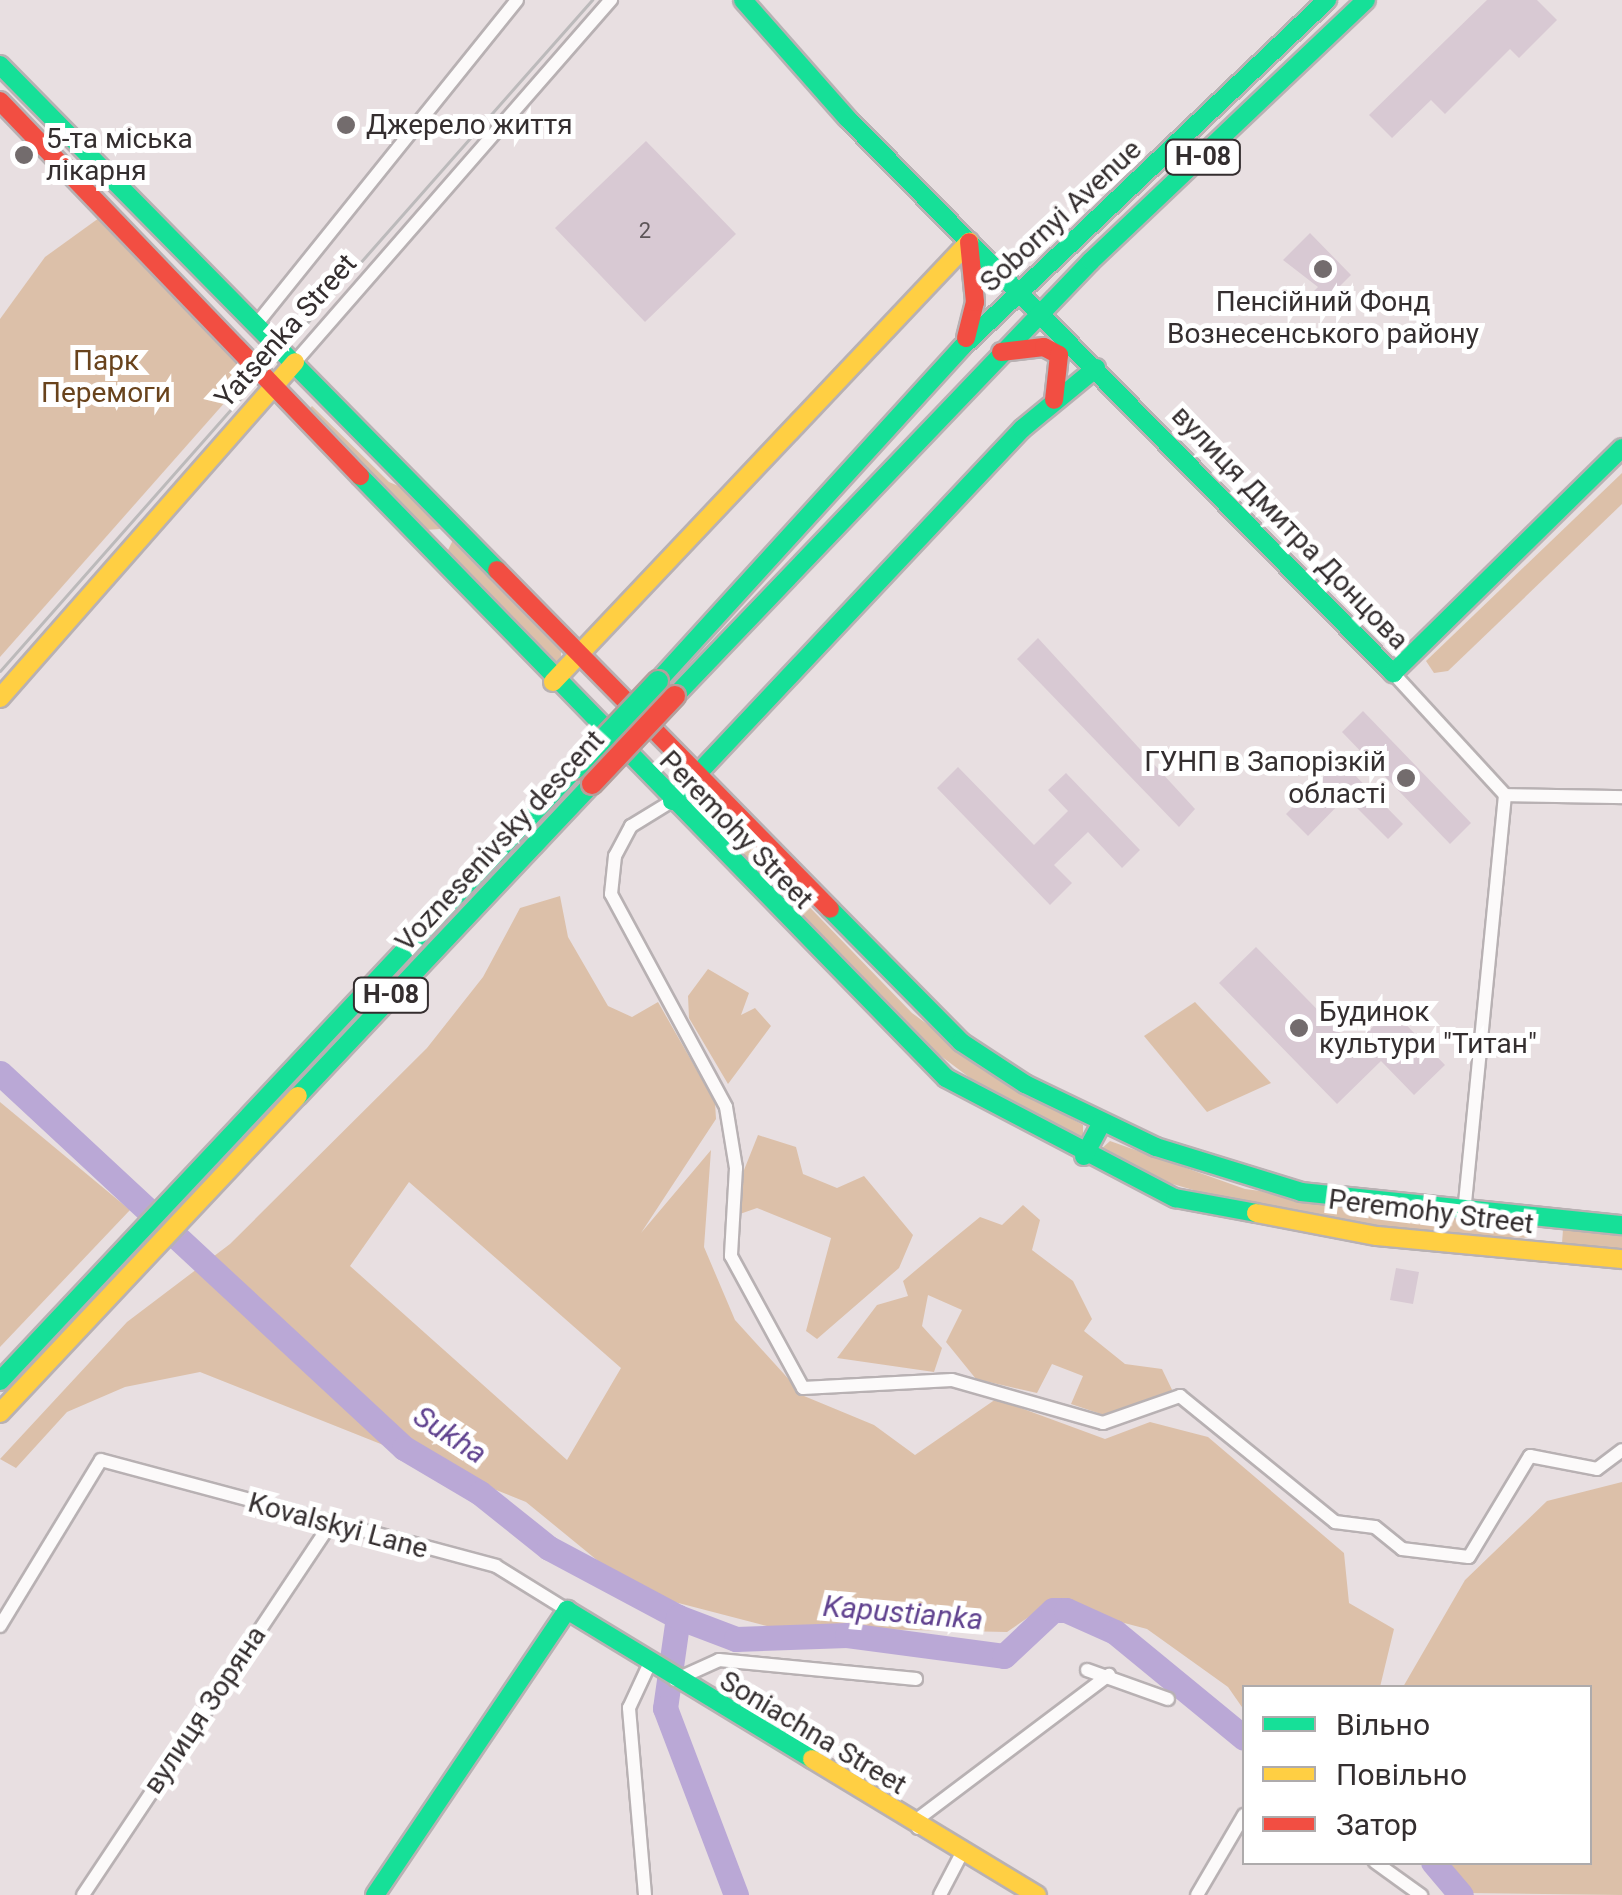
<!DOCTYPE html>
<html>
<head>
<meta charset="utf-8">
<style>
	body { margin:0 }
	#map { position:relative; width:1622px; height:1895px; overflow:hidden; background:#e8dfe1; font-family:Roboto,sans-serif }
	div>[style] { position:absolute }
	.green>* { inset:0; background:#dcc0a9 }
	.river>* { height:25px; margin:-12.5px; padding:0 12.5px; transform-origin:12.5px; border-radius:12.5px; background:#baa8d6 }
	.building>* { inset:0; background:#d8c9d3 }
	.roads { filter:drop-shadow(2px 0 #b8b1b3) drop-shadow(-2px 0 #b8b1b3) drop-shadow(0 2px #b8b1b3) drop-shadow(0 -2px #b8b1b3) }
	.street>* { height:12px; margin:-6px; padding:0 6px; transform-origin:6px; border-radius:6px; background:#fcfafa }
	.fast>* { height:18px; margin:-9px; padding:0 9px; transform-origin:9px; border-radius:9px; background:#16e098 }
	.slow>* { height:18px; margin:-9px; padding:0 9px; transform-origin:9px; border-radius:9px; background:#ffcf43 }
	.jam>* { height:18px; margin:-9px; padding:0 9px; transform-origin:9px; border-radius:9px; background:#f24e42 }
	.tram>* { height:2.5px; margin:-1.25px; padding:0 1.25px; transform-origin:1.25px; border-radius:1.25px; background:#bcbabb }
	.bridges { filter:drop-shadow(2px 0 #b39f9c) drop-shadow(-2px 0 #b39f9c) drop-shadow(0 2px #b39f9c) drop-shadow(0 -2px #b39f9c) }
	.fast-bridge>* { height:20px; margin:-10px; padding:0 10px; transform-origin:10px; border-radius:10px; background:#16e098 }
	.jam-bridge>* { height:20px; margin:-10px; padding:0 10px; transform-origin:10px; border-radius:10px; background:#f24e42 }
	.dots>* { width:28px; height:28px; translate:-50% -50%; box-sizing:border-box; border:5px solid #fff; border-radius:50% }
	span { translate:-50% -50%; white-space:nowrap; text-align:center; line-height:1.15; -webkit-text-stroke:10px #fff; paint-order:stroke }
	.number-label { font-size:22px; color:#5d5558 }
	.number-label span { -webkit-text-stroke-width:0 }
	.shield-label span { padding:2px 8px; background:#fff; border:2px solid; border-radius:8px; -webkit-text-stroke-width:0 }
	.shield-label { font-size:25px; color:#342e2f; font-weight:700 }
	.poi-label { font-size:28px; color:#342e2f }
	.left { translate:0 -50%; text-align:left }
	.right { translate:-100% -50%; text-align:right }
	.street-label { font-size:28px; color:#342e2f }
	.park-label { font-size:28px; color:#69431c }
	.water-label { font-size:30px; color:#60428f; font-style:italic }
	.legend { position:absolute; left:1242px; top:1685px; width:350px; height:180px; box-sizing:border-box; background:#fff; border:2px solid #aeabac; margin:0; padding:12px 18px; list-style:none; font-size:30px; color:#342e2f }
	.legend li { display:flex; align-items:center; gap:20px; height:50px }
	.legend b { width:50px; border:2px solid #aeabac }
</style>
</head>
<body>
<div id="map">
	<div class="green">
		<div style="clip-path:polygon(99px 218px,249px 375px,0 657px,0 319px,45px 257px)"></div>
		<div style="clip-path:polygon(312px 406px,389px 482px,415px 493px,440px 529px,425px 530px,305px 413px)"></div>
		<div style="clip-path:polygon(1622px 473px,1622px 504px,1448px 671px,1434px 673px,1426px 661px)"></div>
		<div style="clip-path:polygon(453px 540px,561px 651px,561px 664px,546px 662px,446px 554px)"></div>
		<div style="clip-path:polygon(702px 796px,912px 1013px,1016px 1089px,1083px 1125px,1083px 1136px,1074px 1141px,1006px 1105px,893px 1020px,689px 809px)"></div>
		<div style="clip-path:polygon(evenodd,560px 896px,568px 937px,608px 1006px,632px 1017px,658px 1002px,715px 1102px,716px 1119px,641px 1233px,711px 1150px,704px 1247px,735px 1320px,804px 1396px,874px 1425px,915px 1455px,996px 1399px,1105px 1439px,1150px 1422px,1208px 1437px,1344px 1553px,1349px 1603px,1394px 1629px,1380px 1687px,1244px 1688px,1244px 1710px,1228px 1687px,1147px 1629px,1049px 1603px,1007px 1632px,771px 1627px,636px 1592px,526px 1502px,200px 1372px,125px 1387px,67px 1412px,16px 1468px,0 1459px,127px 1322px,230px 1244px,427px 1048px,483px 977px,520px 908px,560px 896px,409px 1182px,621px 1368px,567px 1460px,350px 1266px,409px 1182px)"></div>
		<div style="clip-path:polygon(708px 969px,749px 993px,741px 1015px,755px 1008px,771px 1026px,728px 1084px,689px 1018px,688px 996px)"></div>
		<div style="clip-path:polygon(1195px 1002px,1271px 1083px,1207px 1112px,1144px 1036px)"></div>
		<div style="clip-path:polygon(0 1102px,130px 1210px,0 1347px)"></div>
		<div style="clip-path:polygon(758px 1135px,796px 1147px,803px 1174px,837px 1188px,864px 1176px,913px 1235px,899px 1268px,817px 1339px,806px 1331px,831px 1238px,757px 1208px,737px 1215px,734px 1195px)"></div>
		<div style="clip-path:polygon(1110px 1141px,1245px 1189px,1527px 1226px,1530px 1238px,1439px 1235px,1269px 1212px,1152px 1178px,1100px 1150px)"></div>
		<div style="clip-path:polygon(1023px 1205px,1040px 1220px,1032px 1250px,1073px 1281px,1092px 1319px,1084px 1331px,1125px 1364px,1162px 1369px,1176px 1398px,1104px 1415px,1071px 1404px,1083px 1376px,1052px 1364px,1037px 1393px,976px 1379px,946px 1342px,962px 1310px,928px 1295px,922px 1326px,942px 1348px,934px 1372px,837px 1358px,877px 1305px,908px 1296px,903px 1281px,947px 1244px,980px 1217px,1002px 1225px)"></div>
		<div style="clip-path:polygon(1563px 1229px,1622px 1235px,1622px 1251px,1562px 1244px)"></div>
		<div style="clip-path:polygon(1622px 1482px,1622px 1895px,1469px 1893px,1448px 1863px,1590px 1862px,1590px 1688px,1403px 1687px,1465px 1580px,1547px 1501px)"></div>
	</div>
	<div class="river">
		<div style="left:0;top:1073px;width:551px;rotate:42.87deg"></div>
		<div style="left:404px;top:1448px;width:88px;rotate:30.6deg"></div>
		<div style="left:480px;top:1493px;width:88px;rotate:38.6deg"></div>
		<div style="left:549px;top:1548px;width:146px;rotate:28.1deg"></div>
		<div style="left:678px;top:1617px;width:92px;rotate:98.1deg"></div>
		<div style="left:665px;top:1708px;width:200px;rotate:69.2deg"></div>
		<div style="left:678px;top:1617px;width:62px;rotate:20.8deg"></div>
		<div style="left:736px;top:1639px;width:111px;rotate:-2.1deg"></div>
		<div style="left:847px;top:1635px;width:158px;rotate:7.6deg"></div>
		<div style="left:1004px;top:1656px;width:67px;rotate:-43.2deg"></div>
		<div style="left:1053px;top:1610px;width:13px"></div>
		<div style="left:1066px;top:1610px;width:54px;rotate:24.2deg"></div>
		<div style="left:1115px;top:1632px;width:167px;rotate:39.4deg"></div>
		<div style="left:1433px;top:1862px;width:43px;rotate:49.7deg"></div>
	</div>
	<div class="building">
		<div style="clip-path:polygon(1487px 0,1537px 0,1557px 20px,1519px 58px,1510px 49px,1445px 114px,1431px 100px,1392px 138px,1369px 115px)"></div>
		<div style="clip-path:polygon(646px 141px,736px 234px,645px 322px,555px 228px)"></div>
		<div style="clip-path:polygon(1310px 233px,1351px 275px,1323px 303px,1313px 292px,1318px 287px,1283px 260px)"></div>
		<div style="clip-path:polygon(1038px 638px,1195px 809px,1179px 827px,1017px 659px)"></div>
		<div style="clip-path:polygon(1363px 711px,1471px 823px,1450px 844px,1342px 732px)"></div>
		<div style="clip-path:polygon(1340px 760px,1403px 824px,1388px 839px,1346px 797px,1308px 836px,1286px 814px)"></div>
		<div style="clip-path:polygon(958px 767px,1034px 845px,1068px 811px,1048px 790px,1066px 773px,1140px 850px,1122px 868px,1088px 832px,1054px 865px,1072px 883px,1050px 905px,937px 788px)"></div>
		<div style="clip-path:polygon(1256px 947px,1353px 1046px,1391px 1009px,1445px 1065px,1414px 1095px,1381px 1061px,1337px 1104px,1219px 983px)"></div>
		<div style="clip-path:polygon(1396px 1268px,1419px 1272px,1413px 1304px,1390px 1300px)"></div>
	</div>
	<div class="roads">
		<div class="street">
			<div style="left:255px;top:326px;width:418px;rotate:-51.2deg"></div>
			<div style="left:295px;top:362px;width:481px;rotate:-48.9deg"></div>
			<div style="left:1393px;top:673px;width:166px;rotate:47.4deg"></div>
			<div style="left:1505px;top:795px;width:418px;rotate:95.6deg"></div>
			<div style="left:1505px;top:795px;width:117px;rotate:1deg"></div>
			<div style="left:672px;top:801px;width:48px;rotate:148.6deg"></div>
			<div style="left:631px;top:826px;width:34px;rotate:118deg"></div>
			<div style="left:615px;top:856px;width:38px;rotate:96deg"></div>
			<div style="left:611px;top:894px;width:242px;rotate:61.6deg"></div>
			<div style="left:726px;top:1107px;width:62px;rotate:80.7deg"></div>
			<div style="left:736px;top:1168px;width:88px;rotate:93.3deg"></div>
			<div style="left:731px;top:1256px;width:150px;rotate:61.4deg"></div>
			<div style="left:803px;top:1388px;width:149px;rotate:-3.1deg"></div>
			<div style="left:952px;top:1380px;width:157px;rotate:15.9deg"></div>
			<div style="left:1103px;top:1423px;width:82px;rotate:-19.3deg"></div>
			<div style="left:1180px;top:1396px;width:200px;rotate:39.1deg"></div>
			<div style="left:1335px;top:1522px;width:40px;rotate:7.1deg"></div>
			<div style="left:1375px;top:1527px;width:35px;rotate:39deg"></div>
			<div style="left:1402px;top:1549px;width:67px;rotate:6.8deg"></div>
			<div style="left:1469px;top:1557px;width:118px;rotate:-58.9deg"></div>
			<div style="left:1530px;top:1456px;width:68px;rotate:11deg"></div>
			<div style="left:1597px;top:1469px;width:31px;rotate:-37deg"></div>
			<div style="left:0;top:1626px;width:194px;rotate:-58.7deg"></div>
			<div style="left:101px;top:1460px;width:409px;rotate:15deg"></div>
			<div style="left:496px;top:1566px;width:84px;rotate:31.8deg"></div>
			<div style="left:1087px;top:1670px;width:86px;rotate:19.7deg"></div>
			<div style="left:675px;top:1680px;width:48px;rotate:-24.4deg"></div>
			<div style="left:719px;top:1660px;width:198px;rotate:5.5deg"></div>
			<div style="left:918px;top:1828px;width:10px;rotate:-84deg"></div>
			<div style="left:919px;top:1818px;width:238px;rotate:-37deg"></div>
			<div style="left:1375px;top:1862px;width:57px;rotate:35.7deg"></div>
			<div style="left:83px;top:1895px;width:443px;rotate:-56.3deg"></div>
			<div style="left:645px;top:1895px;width:188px;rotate:-94.9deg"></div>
			<div style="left:629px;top:1708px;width:47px;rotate:-65.1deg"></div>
			<div style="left:940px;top:1895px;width:47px;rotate:-62.4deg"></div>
			<div style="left:1197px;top:1895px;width:93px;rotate:-59.6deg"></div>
		</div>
		<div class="fast">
			<div style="left:743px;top:0;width:157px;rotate:48.6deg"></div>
			<div style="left:847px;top:118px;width:779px;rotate:45.47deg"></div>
			<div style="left:1393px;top:673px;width:321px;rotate:-44.5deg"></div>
			<div style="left:0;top:65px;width:709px;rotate:45.46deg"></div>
			<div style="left:360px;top:476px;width:840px;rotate:45.77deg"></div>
			<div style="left:946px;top:1078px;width:259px;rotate:27.7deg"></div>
			<div style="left:1175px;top:1198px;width:82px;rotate:10.5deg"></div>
			<div style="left:658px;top:681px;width:452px;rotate:-47.7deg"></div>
			<div style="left:962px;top:347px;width:504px;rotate:-43.55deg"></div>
			<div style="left:675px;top:696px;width:602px;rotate:-46.28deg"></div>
			<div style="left:1091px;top:261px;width:379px;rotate:-43.5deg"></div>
			<div style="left:672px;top:801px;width:511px;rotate:-46.75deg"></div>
			<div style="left:1022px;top:429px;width:96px;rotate:-39.5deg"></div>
			<div style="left:830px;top:909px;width:187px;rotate:45.4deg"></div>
			<div style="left:961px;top:1042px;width:77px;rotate:33.3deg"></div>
			<div style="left:1025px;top:1084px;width:145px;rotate:25.7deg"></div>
			<div style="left:1156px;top:1147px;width:152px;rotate:17.2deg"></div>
			<div style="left:1301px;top:1192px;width:323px;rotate:5.9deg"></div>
			<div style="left:298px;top:1096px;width:429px;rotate:-46.7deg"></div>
			<div style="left:1084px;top:1156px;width:38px;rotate:-62deg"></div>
			<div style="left:0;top:1381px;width:840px;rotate:-46.79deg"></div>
			<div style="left:375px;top:1895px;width:344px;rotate:-56deg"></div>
			<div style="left:567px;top:1610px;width:287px;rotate:31.3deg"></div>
		</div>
		<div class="slow">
			<div style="left:553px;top:682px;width:606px;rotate:-46.61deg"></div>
			<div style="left:0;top:698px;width:447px;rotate:-48.7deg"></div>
			<div style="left:1256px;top:1213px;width:123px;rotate:10.8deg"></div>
			<div style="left:1377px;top:1236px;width:246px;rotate:5.4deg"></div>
			<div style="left:0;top:1413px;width:435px;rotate:-46.8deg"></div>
			<div style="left:812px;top:1759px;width:263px;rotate:31.2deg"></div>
		</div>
		<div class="jam">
			<div style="left:0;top:101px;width:520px;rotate:46.17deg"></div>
			<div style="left:966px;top:338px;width:37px;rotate:-76deg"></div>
			<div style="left:975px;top:302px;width:60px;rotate:-95.7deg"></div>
			<div style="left:1001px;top:352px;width:43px;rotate:-6.6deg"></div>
			<div style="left:1044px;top:347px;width:17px;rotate:28deg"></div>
			<div style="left:1059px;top:355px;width:45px;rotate:96.3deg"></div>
			<div style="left:497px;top:570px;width:475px;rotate:45.5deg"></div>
		</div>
	</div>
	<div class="tram">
		<div style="left:0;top:671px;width:895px;rotate:-48.58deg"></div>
	</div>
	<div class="bridges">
		<div class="fast-bridge">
			<div style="left:575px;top:769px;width:121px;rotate:-46.7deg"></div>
		</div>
		<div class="jam-bridge">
			<div style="left:592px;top:784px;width:121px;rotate:-46.7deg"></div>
		</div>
	</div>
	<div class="dots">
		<div style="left:346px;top:125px;background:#736c6d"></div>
		<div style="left:24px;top:155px;background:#736c6d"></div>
		<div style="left:1323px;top:269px;background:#736c6d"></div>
		<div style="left:1406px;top:778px;background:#736c6d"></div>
		<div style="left:1299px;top:1028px;background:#736c6d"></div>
	</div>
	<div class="number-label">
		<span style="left:645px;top:231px">2</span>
	</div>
	<div class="shield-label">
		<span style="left:1203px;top:157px">Н-08</span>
		<span style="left:391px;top:995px">Н-08</span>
	</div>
	<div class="poi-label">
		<span class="left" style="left:366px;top:125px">Джерело життя</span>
		<span class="left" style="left:46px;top:155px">5-та міська<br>лікарня</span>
		<span style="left:1323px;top:318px">Пенсійний Фонд<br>Вознесенського району</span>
		<span class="right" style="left:1386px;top:778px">ГУНП в Запорізкій<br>області</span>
		<span class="left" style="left:1319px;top:1028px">Будинок<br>культури "Титан"</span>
	</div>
	<div class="street-label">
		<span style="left:1061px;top:216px;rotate:-43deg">Sobornyi Avenue</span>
		<span style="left:286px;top:331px;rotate:-48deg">Yatsenka Street</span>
		<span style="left:1290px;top:528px;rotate:46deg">вулиця Дмитра Донцова</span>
		<span style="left:736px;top:830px;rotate:46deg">Peremohy Street</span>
		<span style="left:500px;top:841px;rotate:-47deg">Voznesenivsky descent</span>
		<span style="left:1431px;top:1212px;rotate:7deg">Peremohy Street</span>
		<span style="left:338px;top:1526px;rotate:15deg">Kovalskyi Lane</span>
		<span style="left:205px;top:1710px;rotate:-56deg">вулиця Зоряна</span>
		<span style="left:813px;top:1733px;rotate:31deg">Soniachna Street</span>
	</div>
	<div class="park-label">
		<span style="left:106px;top:377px">Парк<br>Перемоги</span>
	</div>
	<div class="water-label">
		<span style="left:450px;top:1435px;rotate:33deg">Sukha</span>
		<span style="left:903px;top:1613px;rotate:5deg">Kapustianka</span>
	</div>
	<ul class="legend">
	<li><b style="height:12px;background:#16e098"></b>Вільно</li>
	<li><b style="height:12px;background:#ffcf43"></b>Повільно</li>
	<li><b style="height:12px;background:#f24e42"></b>Затор</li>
	</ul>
</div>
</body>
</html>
